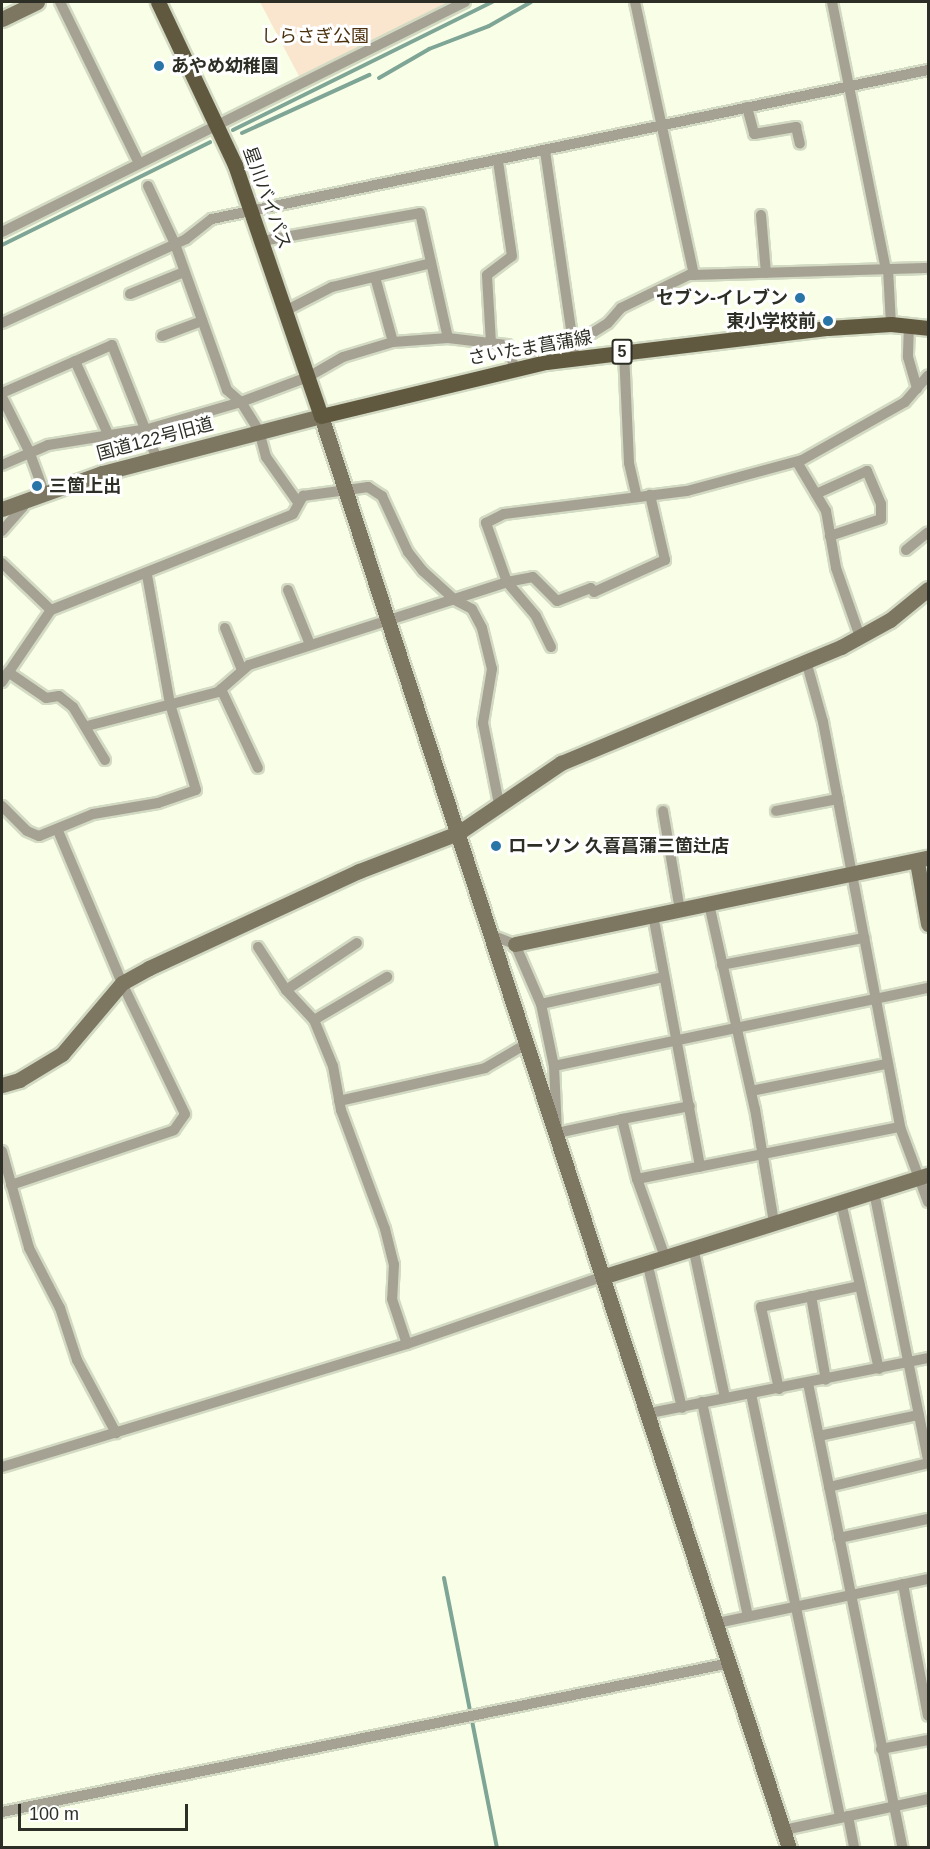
<!DOCTYPE html>
<html>
<head>
<meta charset="utf-8">
<style>
	body { margin:0 }
	#map { position:relative; width:930px; height:1849px; overflow:hidden; background:#f8ffe6; font-family:Helvetica,"Noto Sans JP",sans-serif }
	div>[style] { position:absolute }
	.green>* { inset:0; background:#fae5ce }
	.stream>* { height:4px; margin:-2px; padding:0 2px; transform-origin:2px; border-radius:2px; background:#7fa596 }
	.roads { filter:drop-shadow(2px 0 #d3dac3) drop-shadow(-2px 0 #d3dac3) drop-shadow(0 2px #d3dac3) drop-shadow(0 -2px #d3dac3) }
	.street>* { height:10px; margin:-5px; padding:0 5px; transform-origin:5px; border-radius:5px; background:#a6a293 }
	.secondary>* { height:15px; margin:-7.5px; padding:0 7.5px; transform-origin:7.5px; border-radius:7.5px; background:#7d7762 }
	.primary>* { height:15px; margin:-7.5px; padding:0 7.5px; transform-origin:7.5px; border-radius:7.5px; background:#61593f }
	.dots>* { width:16px; height:16px; translate:-50% -50%; box-sizing:border-box; border:3px solid #fff; border-radius:50% }
	span { translate:-50% -50%; white-space:nowrap; text-align:center; line-height:1.15; -webkit-text-stroke:6px #fff; paint-order:stroke }
	.shield-label span { padding:2px 4px; background:#fff; border:2px solid; border-radius:4px; -webkit-text-stroke-width:0 }
	.shield-label { font-size:16px; color:#2d2f26; font-weight:700 }
	.park-label { font-size:18px; color:#4c310e }
	.poi-label { font-size:18px; color:#2d2f26; font-weight:700 }
	.left { translate:0 -50%; text-align:left }
	.right { translate:-100% -50%; text-align:right }
	.street-label { font-size:18px; color:#2d2f26 }
	.frame { position:absolute; inset:0; border:3px solid #2d2f26; pointer-events:none }
	.scale { position:absolute; left:18px; top:1804px; width:170px; height:27px; box-sizing:border-box; border:3px solid #2d2f26; border-top:0; padding-left:8px; font-size:18px; line-height:21px; white-space:nowrap; color:#2d2f26; -webkit-text-stroke:4px #fff; paint-order:stroke }
</style>
</head>
<body>
<div id="map">
	<div class="green">
		<div style="clip-path:polygon(260px 2px,449px 2px,301px 80px)"></div>
	</div>
	<div class="stream">
		<div style="left:379px;top:78px;width:58px;rotate:-30.1deg"></div>
		<div style="left:429px;top:49px;width:64px;rotate:-21deg"></div>
		<div style="left:489px;top:26px;width:48px;rotate:-29.7deg"></div>
		<div style="left:233px;top:130px;width:289px;rotate:-26.3deg"></div>
		<div style="left:242px;top:133px;width:140px;rotate:-24.5deg"></div>
		<div style="left:2px;top:245px;width:232px;rotate:-26.3deg"></div>
		<div style="left:444px;top:1578px;width:275px;rotate:78.9deg"></div>
	</div>
	<div class="roads">
		<div class="street">
			<div style="left:60px;top:2px;width:179px;rotate:63.9deg"></div>
			<div style="left:635px;top:2px;width:279px;rotate:77.8deg"></div>
			<div style="left:832px;top:2px;width:273px;rotate:78.6deg"></div>
			<div style="left:747px;top:107px;width:28px;rotate:75deg"></div>
			<div style="left:754px;top:134px;width:43px;rotate:-9.5deg"></div>
			<div style="left:796px;top:127px;width:17px;rotate:77deg"></div>
			<div style="left:545px;top:151px;width:200px;rotate:81.7deg"></div>
			<div style="left:148px;top:186px;width:64px;rotate:65deg"></div>
			<div style="left:175px;top:244px;width:155px;rotate:70.4deg"></div>
			<div style="left:227px;top:390px;width:18px;rotate:41deg"></div>
			<div style="left:241px;top:402px;width:34px;rotate:58deg"></div>
			<div style="left:259px;top:431px;width:27px;rotate:75deg"></div>
			<div style="left:266px;top:457px;width:54px;rotate:54.8deg"></div>
			<div style="left:761px;top:215px;width:58px;rotate:85.1deg"></div>
			<div style="left:2px;top:232px;width:517px;rotate:-26.42deg"></div>
			<div style="left:262px;top:241px;width:160px;rotate:-10deg"></div>
			<div style="left:420px;top:213px;width:128px;rotate:77.4deg"></div>
			<div style="left:888px;top:269px;width:55px;rotate:86.9deg"></div>
			<div style="left:375px;top:277px;width:67px;rotate:74.5deg"></div>
			<div style="left:130px;top:294px;width:58px;rotate:-22.2deg"></div>
			<div style="left:285px;top:311px;width:53px;rotate:-27.1deg"></div>
			<div style="left:332px;top:287px;width:102px;rotate:-13.6deg"></div>
			<div style="left:2px;top:323px;width:202px;rotate:-24.5deg"></div>
			<div style="left:186px;top:239px;width:33px;rotate:-38deg"></div>
			<div style="left:212px;top:219px;width:731px;rotate:-11.76deg"></div>
			<div style="left:909px;top:325px;width:32px;rotate:92deg"></div>
			<div style="left:908px;top:357px;width:33px;rotate:74deg"></div>
			<div style="left:162px;top:336px;width:43px;rotate:-20.6deg"></div>
			<div style="left:491px;top:343px;width:68px;rotate:-93.4deg"></div>
			<div style="left:487px;top:275px;width:31px;rotate:-37deg"></div>
			<div style="left:512px;top:256px;width:96px;rotate:-98.4deg"></div>
			<div style="left:573px;top:345px;width:41px;rotate:-32.2deg"></div>
			<div style="left:608px;top:323px;width:20px;rotate:-49deg"></div>
			<div style="left:621px;top:308px;width:76px;rotate:-25.9deg"></div>
			<div style="left:689px;top:275px;width:239px;rotate:-1.7deg"></div>
			<div style="left:624px;top:352px;width:111px;rotate:87.4deg"></div>
			<div style="left:629px;top:463px;width:35px;rotate:77deg"></div>
			<div style="left:75px;top:361px;width:80px;rotate:65.7deg"></div>
			<div style="left:2px;top:393px;width:120px;rotate:-23.6deg"></div>
			<div style="left:112px;top:345px;width:123px;rotate:68.5deg"></div>
			<div style="left:2px;top:397px;width:60px;rotate:63.4deg"></div>
			<div style="left:29px;top:451px;width:44px;rotate:69.9deg"></div>
			<div style="left:797px;top:462px;width:57px;rotate:59.4deg"></div>
			<div style="left:826px;top:511px;width:58px;rotate:80deg"></div>
			<div style="left:836px;top:568px;width:73px;rotate:70.8deg"></div>
			<div style="left:2px;top:465px;width:50px;rotate:-23.5deg"></div>
			<div style="left:48px;top:445px;width:101px;rotate:-9.1deg"></div>
			<div style="left:148px;top:429px;width:97px;rotate:-16.2deg"></div>
			<div style="left:241px;top:402px;width:72px;rotate:-20.5deg"></div>
			<div style="left:308px;top:377px;width:40px;rotate:-29.7deg"></div>
			<div style="left:343px;top:357px;width:52px;rotate:-16.7deg"></div>
			<div style="left:393px;top:342px;width:55px;rotate:-4.2deg"></div>
			<div style="left:448px;top:338px;width:60px;rotate:6.7deg"></div>
			<div style="left:508px;top:345px;width:24px;rotate:75deg"></div>
			<div style="left:816px;top:494px;width:56px;rotate:-24.3deg"></div>
			<div style="left:867px;top:471px;width:36px;rotate:67deg"></div>
			<div style="left:881px;top:504px;width:15px;rotate:90deg"></div>
			<div style="left:881px;top:519px;width:54px;rotate:161.6deg"></div>
			<div style="left:2px;top:531px;width:32px;rotate:-49deg"></div>
			<div style="left:23px;top:507px;width:6px;rotate:-99deg"></div>
			<div style="left:906px;top:550px;width:28px;rotate:-39deg"></div>
			<div style="left:2px;top:563px;width:68px;rotate:43.8deg"></div>
			<div style="left:288px;top:590px;width:56px;rotate:68deg"></div>
			<div style="left:225px;top:628px;width:45px;rotate:68deg"></div>
			<div style="left:551px;top:647px;width:34px;rotate:-116deg"></div>
			<div style="left:536px;top:616px;width:45px;rotate:-130.5deg"></div>
			<div style="left:507px;top:582px;width:26px;rotate:-11deg"></div>
			<div style="left:533px;top:577px;width:34px;rotate:45deg"></div>
			<div style="left:557px;top:601px;width:36px;rotate:-21deg"></div>
			<div style="left:591px;top:588px;width:5px;rotate:53deg"></div>
			<div style="left:594px;top:592px;width:78px;rotate:-24.3deg"></div>
			<div style="left:665px;top:560px;width:67px;rotate:-103deg"></div>
			<div style="left:806px;top:661px;width:63px;rotate:74.4deg"></div>
			<div style="left:823px;top:722px;width:412px;rotate:79.2deg"></div>
			<div style="left:900px;top:1127px;width:80px;rotate:69.5deg"></div>
			<div style="left:8px;top:672px;width:46px;rotate:34.4deg"></div>
			<div style="left:46px;top:698px;width:13px;rotate:-9deg"></div>
			<div style="left:59px;top:696px;width:18px;rotate:38deg"></div>
			<div style="left:73px;top:707px;width:62px;rotate:58.9deg"></div>
			<div style="left:2px;top:682px;width:87px;rotate:-55.8deg"></div>
			<div style="left:51px;top:610px;width:260px;rotate:-21.6deg"></div>
			<div style="left:293px;top:514px;width:21px;rotate:-61deg"></div>
			<div style="left:303px;top:496px;width:66px;rotate:-7.9deg"></div>
			<div style="left:368px;top:487px;width:17px;rotate:33deg"></div>
			<div style="left:382px;top:496px;width:62px;rotate:65.1deg"></div>
			<div style="left:408px;top:552px;width:24px;rotate:52deg"></div>
			<div style="left:423px;top:571px;width:43px;rotate:42.2deg"></div>
			<div style="left:455px;top:600px;width:19px;rotate:28deg"></div>
			<div style="left:472px;top:609px;width:21px;rotate:62deg"></div>
			<div style="left:482px;top:628px;width:42px;rotate:76.3deg"></div>
			<div style="left:492px;top:669px;width:55px;rotate:99.5deg"></div>
			<div style="left:483px;top:723px;width:83px;rotate:78.8deg"></div>
			<div style="left:221px;top:689px;width:87px;rotate:64.9deg"></div>
			<div style="left:87px;top:726px;width:135px;rotate:-14.5deg"></div>
			<div style="left:218px;top:692px;width:41px;rotate:-41.1deg"></div>
			<div style="left:249px;top:665px;width:271px;rotate:-17.8deg"></div>
			<div style="left:507px;top:582px;width:63px;rotate:-109.6deg"></div>
			<div style="left:486px;top:523px;width:20px;rotate:-27deg"></div>
			<div style="left:504px;top:514px;width:184px;rotate:-7.2deg"></div>
			<div style="left:687px;top:491px;width:119px;rotate:-15.1deg"></div>
			<div style="left:802px;top:460px;width:118px;rotate:-29.4deg"></div>
			<div style="left:905px;top:402px;width:35px;rotate:-49deg"></div>
			<div style="left:2px;top:806px;width:35px;rotate:45deg"></div>
			<div style="left:27px;top:831px;width:13px;rotate:23deg"></div>
			<div style="left:39px;top:836px;width:58px;rotate:-22.2deg"></div>
			<div style="left:93px;top:814px;width:66px;rotate:-9.6deg"></div>
			<div style="left:158px;top:803px;width:40px;rotate:-18.9deg"></div>
			<div style="left:196px;top:790px;width:90px;rotate:-106.8deg"></div>
			<div style="left:170px;top:704px;width:131px;rotate:-100.1deg"></div>
			<div style="left:663px;top:811px;width:100px;rotate:80.3deg"></div>
			<div style="left:776px;top:811px;width:63px;rotate:-11deg"></div>
			<div style="left:709px;top:904px;width:210px;rotate:77.4deg"></div>
			<div style="left:755px;top:1109px;width:115px;rotate:80.5deg"></div>
			<div style="left:653px;top:915px;width:256px;rotate:79.4deg"></div>
			<div style="left:491px;top:935px;width:26px;rotate:21deg"></div>
			<div style="left:515px;top:944px;width:65px;rotate:66.6deg"></div>
			<div style="left:541px;top:1004px;width:63px;rotate:78.2deg"></div>
			<div style="left:554px;top:1066px;width:67px;rotate:87.4deg"></div>
			<div style="left:557px;top:1133px;width:66px;rotate:-12.2deg"></div>
			<div style="left:622px;top:1119px;width:62px;rotate:76deg"></div>
			<div style="left:258px;top:947px;width:51px;rotate:56.9deg"></div>
			<div style="left:286px;top:990px;width:41px;rotate:47deg"></div>
			<div style="left:314px;top:1020px;width:50px;rotate:67.6deg"></div>
			<div style="left:333px;top:1066px;width:45px;rotate:79.7deg"></div>
			<div style="left:341px;top:1110px;width:127px;rotate:69.7deg"></div>
			<div style="left:385px;top:1229px;width:36px;rotate:76deg"></div>
			<div style="left:394px;top:1264px;width:35px;rotate:93deg"></div>
			<div style="left:392px;top:1299px;width:47px;rotate:71.6deg"></div>
			<div style="left:722px;top:965px;width:145px;rotate:-10.8deg"></div>
			<div style="left:286px;top:990px;width:85px;rotate:-33.5deg"></div>
			<div style="left:541px;top:1004px;width:126px;rotate:-12.4deg"></div>
			<div style="left:314px;top:1020px;width:85px;rotate:-30.5deg"></div>
			<div style="left:554px;top:1066px;width:382px;rotate:-11.8deg"></div>
			<div style="left:751px;top:1091px;width:138px;rotate:-11.3deg"></div>
			<div style="left:339px;top:1101px;width:150px;rotate:-12.7deg"></div>
			<div style="left:485px;top:1068px;width:48px;rotate:-30.3deg"></div>
			<div style="left:622px;top:1119px;width:69px;rotate:-10.8deg"></div>
			<div style="left:2px;top:1151px;width:101px;rotate:74.4deg"></div>
			<div style="left:29px;top:1248px;width:68px;rotate:62.7deg"></div>
			<div style="left:60px;top:1308px;width:55px;rotate:71.9deg"></div>
			<div style="left:77px;top:1360px;width:83px;rotate:61.9deg"></div>
			<div style="left:11px;top:1185px;width:172px;rotate:-18.6deg"></div>
			<div style="left:174px;top:1130px;width:19px;rotate:-55deg"></div>
			<div style="left:185px;top:1114px;width:145px;rotate:-115.7deg"></div>
			<div style="left:122px;top:983px;width:165px;rotate:-112.8deg"></div>
			<div style="left:874px;top:1192px;width:273px;rotate:78.6deg"></div>
			<div style="left:841px;top:1202px;width:171px;rotate:77.2deg"></div>
			<div style="left:693px;top:1247px;width:154px;rotate:78deg"></div>
			<div style="left:665px;top:1257px;width:83px;rotate:-109.7deg"></div>
			<div style="left:637px;top:1179px;width:268px;rotate:-11.2deg"></div>
			<div style="left:647px;top:1262px;width:150px;rotate:76.5deg"></div>
			<div style="left:811px;top:1296px;width:85px;rotate:79.9deg"></div>
			<div style="left:808px;top:1383px;width:475px;rotate:78.5deg"></div>
			<div style="left:779px;top:1389px;width:84px;rotate:-102.4deg"></div>
			<div style="left:761px;top:1307px;width:101px;rotate:-12deg"></div>
			<div style="left:751px;top:1394px;width:433px;rotate:78.1deg"></div>
			<div style="left:702px;top:1402px;width:219px;rotate:77.9deg"></div>
			<div style="left:650px;top:1413px;width:283px;rotate:-11.2deg"></div>
			<div style="left:819px;top:1436px;width:102px;rotate:-11.9deg"></div>
			<div style="left:2px;top:1467px;width:423px;rotate:-16.9deg"></div>
			<div style="left:407px;top:1344px;width:209px;rotate:-19deg"></div>
			<div style="left:829px;top:1487px;width:102px;rotate:-13.6deg"></div>
			<div style="left:839px;top:1538px;width:91px;rotate:-12.1deg"></div>
			<div style="left:903px;top:1584px;width:134px;rotate:79.3deg"></div>
			<div style="left:717px;top:1623px;width:216px;rotate:-11.8deg"></div>
			<div style="left:881px;top:1749px;width:48px;rotate:-10.8deg"></div>
			<div style="left:2px;top:1812px;width:743px;rotate:-11.57deg"></div>
			<div style="left:848px;top:1816px;width:33px;rotate:79deg"></div>
			<div style="left:784px;top:1830px;width:147px;rotate:-12.1deg"></div>
		</div>
		<div class="secondary">
			<div style="left:2px;top:19px;width:39px;rotate:-26deg"></div>
			<div style="left:2px;top:509px;width:106px;rotate:-19.8deg"></div>
			<div style="left:102px;top:473px;width:226px;rotate:-14.6deg"></div>
			<div style="left:321px;top:416px;width:1507px;rotate:71.9deg"></div>
			<div style="left:917px;top:862px;width:63px;rotate:79.9deg"></div>
			<div style="left:515px;top:944px;width:422px;rotate:-11.8deg"></div>
			<div style="left:2px;top:1085px;width:18px;rotate:-16deg"></div>
			<div style="left:19px;top:1080px;width:50px;rotate:-31.2deg"></div>
			<div style="left:62px;top:1054px;width:93px;rotate:-49.8deg"></div>
			<div style="left:122px;top:983px;width:31px;rotate:-29deg"></div>
			<div style="left:149px;top:968px;width:231px;rotate:-24.8deg"></div>
			<div style="left:359px;top:871px;width:106px;rotate:-21deg"></div>
			<div style="left:458px;top:833px;width:125px;rotate:-34.2deg"></div>
			<div style="left:561px;top:763px;width:303px;rotate:-22.5deg"></div>
			<div style="left:841px;top:647px;width:56px;rotate:-28.9deg"></div>
			<div style="left:890px;top:620px;width:49px;rotate:-39.2deg"></div>
			<div style="left:605px;top:1276px;width:338px;rotate:-17.4deg"></div>
		</div>
		<div class="primary">
			<div style="left:158px;top:2px;width:180px;rotate:64.7deg"></div>
			<div style="left:235px;top:165px;width:265px;rotate:71.1deg"></div>
			<div style="left:321px;top:416px;width:231px;rotate:-13.5deg"></div>
			<div style="left:546px;top:362px;width:284px;rotate:-6.9deg"></div>
			<div style="left:828px;top:328px;width:63px;rotate:-3.6deg"></div>
			<div style="left:891px;top:324px;width:37px;rotate:6deg"></div>
		</div>
	</div>
	<div class="dots">
		<div style="left:159px;top:66px;background:#2975a8"></div>
		<div style="left:800px;top:298px;background:#2975a8"></div>
		<div style="left:828px;top:321px;background:#2975a8"></div>
		<div style="left:37px;top:486px;background:#2975a8"></div>
		<div style="left:496px;top:846px;background:#2975a8"></div>
	</div>
	<div class="shield-label">
		<span style="left:622px;top:352px">5</span>
	</div>
	<div class="park-label">
		<span style="left:315px;top:36px">しらさぎ公園</span>
	</div>
	<div class="poi-label">
		<span class="left" style="left:171px;top:66px">あやめ幼稚園</span>
		<span class="right" style="left:788px;top:298px">セブン-イレブン</span>
		<span class="right" style="left:816px;top:321px">東小学校前</span>
		<span class="left" style="left:49px;top:486px">三箇上出</span>
		<span class="left" style="left:508px;top:846px">ローソン 久喜菖蒲三箇辻店</span>
	</div>
	<div class="street-label">
		<span style="left:267px;top:198px;rotate:70deg">星川バイパス</span>
		<span style="left:530px;top:348px;rotate:-10deg">さいたま菖蒲線</span>
		<span style="left:155px;top:439px;rotate:-15deg">国道122号旧道</span>
	</div>
	<div class="frame"></div>
	<div class="scale">100 m</div>
</div>
</body>
</html>
